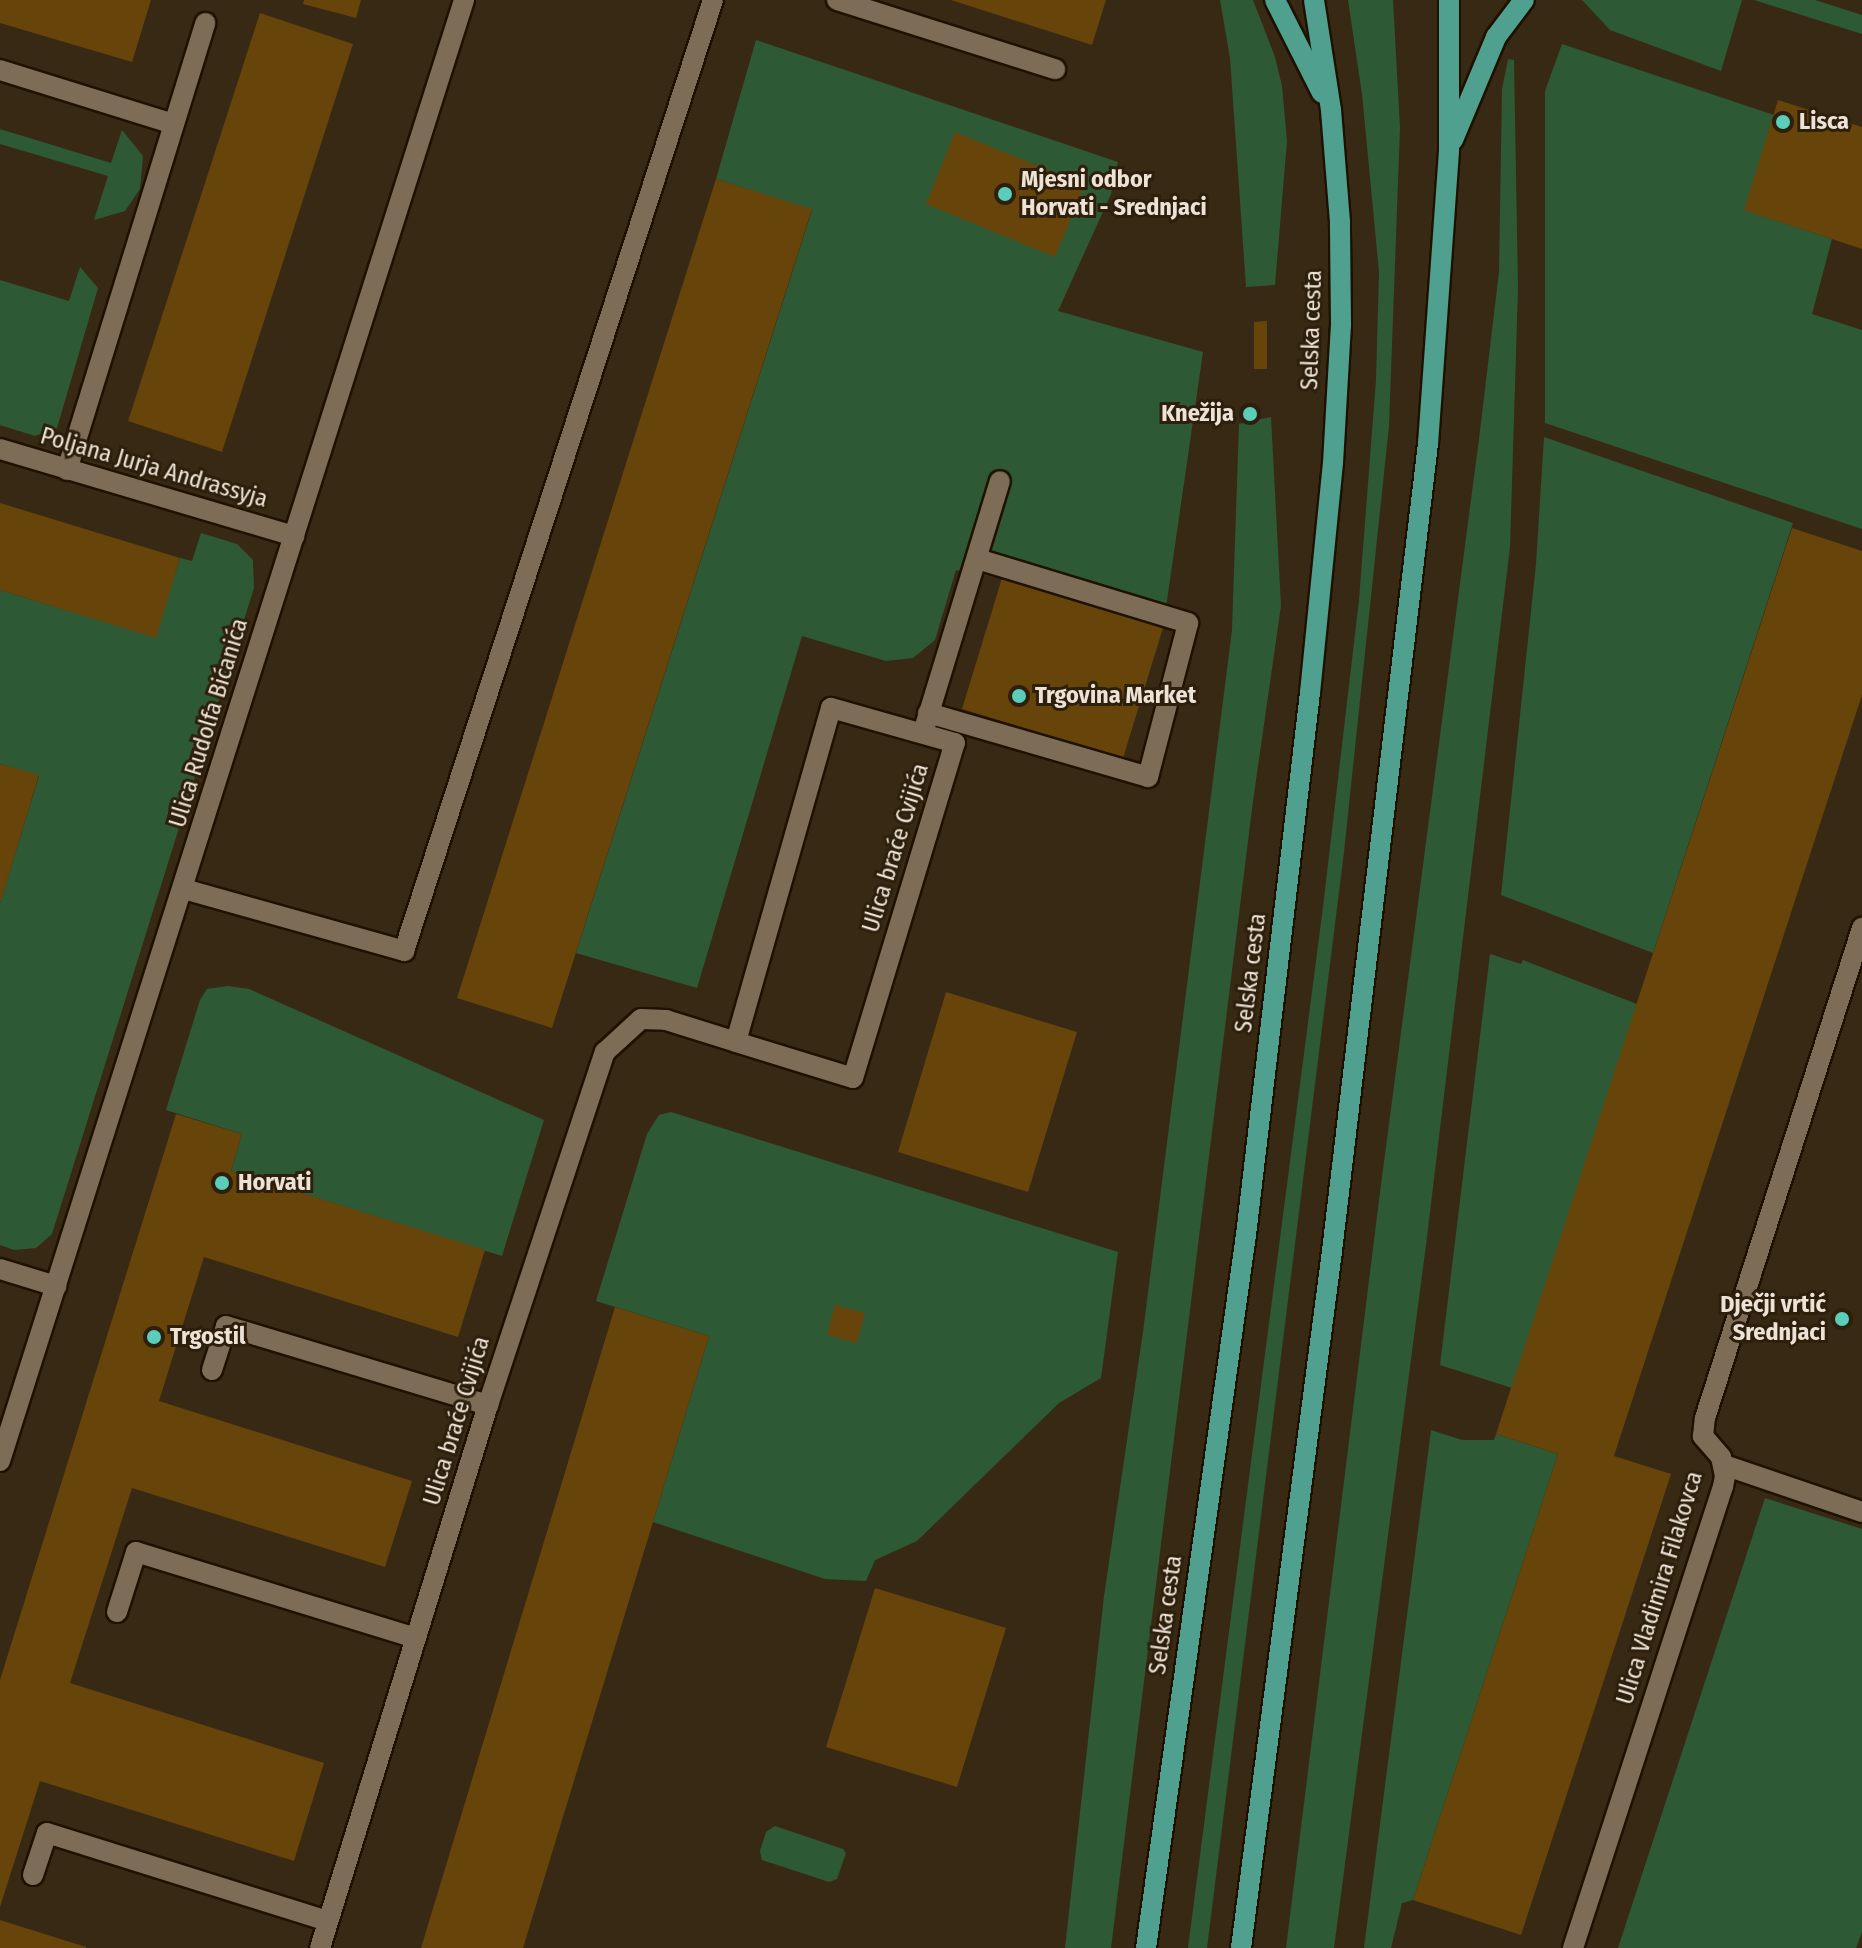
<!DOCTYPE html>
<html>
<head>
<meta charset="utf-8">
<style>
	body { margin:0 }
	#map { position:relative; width:1862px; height:1948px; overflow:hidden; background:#382915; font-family:"Fira Sans Condensed",sans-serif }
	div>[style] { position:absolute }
	.green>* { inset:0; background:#2d5a34 }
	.building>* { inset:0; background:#66440a }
	.roads { filter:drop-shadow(2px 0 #1f1101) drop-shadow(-2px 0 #1f1101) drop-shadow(0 2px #1f1101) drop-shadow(0 -2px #1f1101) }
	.minor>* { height:20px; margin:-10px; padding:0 10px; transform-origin:10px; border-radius:10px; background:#7d6c56 }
	.major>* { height:20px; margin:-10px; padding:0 10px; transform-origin:10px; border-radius:10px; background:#4fa08e }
	.dots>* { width:22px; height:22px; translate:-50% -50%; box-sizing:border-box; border:4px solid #2d1f0b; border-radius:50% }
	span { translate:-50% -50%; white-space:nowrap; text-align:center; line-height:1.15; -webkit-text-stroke:6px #2d1f0b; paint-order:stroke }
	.poi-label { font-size:24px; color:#ece2d6; font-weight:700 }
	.left { translate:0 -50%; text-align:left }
	.right { translate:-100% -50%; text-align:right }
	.street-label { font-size:24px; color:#ece2d6 }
</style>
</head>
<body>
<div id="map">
	<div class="green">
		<div style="clip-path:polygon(1220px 0,1253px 0,1275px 57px,1282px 86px,1287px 141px,1275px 285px,1246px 287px,1230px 58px)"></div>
		<div style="clip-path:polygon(1348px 0,1393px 0,1400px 128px,1389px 426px,1344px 852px,1207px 1948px,1188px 1948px,1323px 907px,1359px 600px,1376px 380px,1379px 272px,1362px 94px)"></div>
		<div style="clip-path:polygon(1582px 0,1742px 0,1721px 71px,1610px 30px)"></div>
		<div style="clip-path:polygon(1754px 0,1815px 0,1862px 15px,1862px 34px)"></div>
		<div style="clip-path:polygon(756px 40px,1118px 162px,1111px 194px,1058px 311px,1203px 352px,1163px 628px,1002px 578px,956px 570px,935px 640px,913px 658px,886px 661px,802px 636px,697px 988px,576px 953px,812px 210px,716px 179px)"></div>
		<div style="clip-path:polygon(1562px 44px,1774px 115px,1745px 210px,1832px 239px,1812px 314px,1862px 330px,1862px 529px,1545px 423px,1545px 91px)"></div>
		<div style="clip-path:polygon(1508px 59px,1514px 60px,1518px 288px,1510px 547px,1427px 1237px,1334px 1948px,1286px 1948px,1379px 1200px,1479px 439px,1499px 272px,1502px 89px)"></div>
		<div style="clip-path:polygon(0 129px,111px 163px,122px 130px,143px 156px,140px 189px,125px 211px,94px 220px,108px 176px,0 144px)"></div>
		<div style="clip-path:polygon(80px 267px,98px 288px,57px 428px,35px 436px,0 425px,0 280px,69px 301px)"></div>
		<div style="clip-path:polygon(1271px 417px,1281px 606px,1253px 801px,1111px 1948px,1065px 1948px,1104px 1596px,1143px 1332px,1232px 630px,1239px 424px)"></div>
		<div style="clip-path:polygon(1544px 437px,1793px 523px,1653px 953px,1501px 895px,1536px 564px)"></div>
		<div style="clip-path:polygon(201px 533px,237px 544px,253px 560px,254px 588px,52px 1234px,36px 1248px,14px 1250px,0 1245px,0 903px,39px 776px,0 764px,0 590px,155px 637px,180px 558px,192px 561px)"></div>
		<div style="clip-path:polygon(1490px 954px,1521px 964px,1523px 960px,1637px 1004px,1512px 1388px,1440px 1365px)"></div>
		<div style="clip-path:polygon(228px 986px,249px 989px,544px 1120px,502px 1256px,231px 1171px,242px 1134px,166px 1110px,200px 1000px,207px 989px)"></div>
		<div style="clip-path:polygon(671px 1112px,1118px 1252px,1101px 1378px,1059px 1403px,917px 1541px,875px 1560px,866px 1581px,825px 1579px,653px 1522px,709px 1336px,596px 1301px,647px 1134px,659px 1115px)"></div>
		<div style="clip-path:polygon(1431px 1430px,1462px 1440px,1494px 1440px,1496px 1434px,1558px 1454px,1413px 1900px,1402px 1903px,1391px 1948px,1364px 1948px)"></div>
		<div style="clip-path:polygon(1765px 1498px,1862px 1529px,1862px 1932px,1856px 1948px,1618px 1948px)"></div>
		<div style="clip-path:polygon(775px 1826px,843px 1849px,846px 1853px,837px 1879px,829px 1882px,762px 1860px,760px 1851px,766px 1832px)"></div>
	</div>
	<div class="building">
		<div style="clip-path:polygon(0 0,151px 0,132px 62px,0 23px)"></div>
		<div style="clip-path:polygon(304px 0,361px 0,356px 18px,303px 4px)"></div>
		<div style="clip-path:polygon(951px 0,1106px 0,1092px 45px)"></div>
		<div style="clip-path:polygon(260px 13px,353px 44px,222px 452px,128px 421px)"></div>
		<div style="clip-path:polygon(1778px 100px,1862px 127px,1862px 249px,1744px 210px)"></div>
		<div style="clip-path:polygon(955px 132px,1085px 185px,1055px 257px,926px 204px)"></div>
		<div style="clip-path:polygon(716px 179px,812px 209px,552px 1028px,457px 998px)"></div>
		<div style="clip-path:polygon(1267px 321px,1267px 369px,1254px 369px,1254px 322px)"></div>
		<div style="clip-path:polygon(0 503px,180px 558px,156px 638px,0 590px)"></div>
		<div style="clip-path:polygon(1792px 528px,1862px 551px,1862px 695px,1614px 1456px,1671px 1474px,1521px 1935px,1413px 1900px,1558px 1454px,1496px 1434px)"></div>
		<div style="clip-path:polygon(1002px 578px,1163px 628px,1123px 758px,962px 709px)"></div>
		<div style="clip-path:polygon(0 764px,39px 775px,1px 901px,0 901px)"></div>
		<div style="clip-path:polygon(946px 992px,1077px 1032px,1028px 1192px,898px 1152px)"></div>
		<div style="clip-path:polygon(176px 1114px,242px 1134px,231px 1171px,485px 1250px,458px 1337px,204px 1257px,159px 1401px,412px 1481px,385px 1567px,132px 1488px,70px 1683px,324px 1763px,294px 1861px,40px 1781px,0 1907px,0 1680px)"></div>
		<div style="clip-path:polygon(835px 1305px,865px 1313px,857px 1343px,827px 1335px)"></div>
		<div style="clip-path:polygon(615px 1307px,709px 1336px,653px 1522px,523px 1948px,421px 1948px)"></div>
		<div style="clip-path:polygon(875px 1588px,1006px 1628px,957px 1787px,826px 1747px)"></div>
		<div style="clip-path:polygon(0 1920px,86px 1947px,86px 1948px,0 1948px)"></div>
	</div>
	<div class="roads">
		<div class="minor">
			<div style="left:837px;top:0;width:229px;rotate:17.6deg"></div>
			<div style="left:0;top:70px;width:181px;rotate:17.3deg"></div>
			<div style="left:0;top:449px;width:307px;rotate:16.5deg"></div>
			<div style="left:67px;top:470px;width:468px;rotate:-72.8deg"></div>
			<div style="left:928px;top:713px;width:229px;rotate:16.2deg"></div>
			<div style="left:1148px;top:777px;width:159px;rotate:-75.4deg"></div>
			<div style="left:1188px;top:623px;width:220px;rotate:-163.1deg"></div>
			<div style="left:925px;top:726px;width:256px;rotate:-73deg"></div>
			<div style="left:184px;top:889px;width:229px;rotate:15.7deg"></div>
			<div style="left:404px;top:951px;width:1000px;rotate:-72deg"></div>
			<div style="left:0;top:1269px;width:59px;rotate:16.9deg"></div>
			<div style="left:212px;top:1370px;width:46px;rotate:-72.3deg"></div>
			<div style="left:226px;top:1326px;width:274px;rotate:16.8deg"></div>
			<div style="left:0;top:1461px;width:1533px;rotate:-72.38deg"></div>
			<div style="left:1724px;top:1465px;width:146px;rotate:18.8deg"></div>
			<div style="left:117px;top:1612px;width:63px;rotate:-72.4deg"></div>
			<div style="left:136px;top:1552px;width:293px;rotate:17.1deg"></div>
			<div style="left:33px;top:1875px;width:44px;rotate:-71.6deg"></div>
			<div style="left:47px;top:1833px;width:294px;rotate:17.4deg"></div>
			<div style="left:320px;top:1948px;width:568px;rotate:-72.81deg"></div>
			<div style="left:488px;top:1405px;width:372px;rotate:-71.7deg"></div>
			<div style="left:605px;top:1052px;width:49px;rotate:-42.5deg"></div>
			<div style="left:641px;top:1019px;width:25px;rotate:2deg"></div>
			<div style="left:666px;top:1020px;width:73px;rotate:17.4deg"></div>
			<div style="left:736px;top:1042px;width:122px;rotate:17.1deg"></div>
			<div style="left:853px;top:1078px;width:350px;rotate:-73.1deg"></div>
			<div style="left:955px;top:743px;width:129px;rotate:-164.2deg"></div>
			<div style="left:831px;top:708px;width:347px;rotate:105.9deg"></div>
			<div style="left:1573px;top:1948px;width:485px;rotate:-72deg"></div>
			<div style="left:1723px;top:1487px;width:11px;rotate:-80deg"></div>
			<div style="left:1725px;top:1476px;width:19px;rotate:-102deg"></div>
			<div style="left:1721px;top:1457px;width:28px;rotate:-131deg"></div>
			<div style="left:1703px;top:1436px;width:18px;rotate:-84deg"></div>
			<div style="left:1705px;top:1418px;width:515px;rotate:-72.23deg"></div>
		</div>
		<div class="major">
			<div style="left:1275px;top:0;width:104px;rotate:63.2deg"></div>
			<div style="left:1453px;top:140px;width:112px;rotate:-67.3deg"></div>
			<div style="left:1496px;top:37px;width:46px;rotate:-52.9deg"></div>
			<div style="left:1146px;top:1948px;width:720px;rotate:-82.02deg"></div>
			<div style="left:1246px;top:1235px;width:546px;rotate:-83.27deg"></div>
			<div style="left:1310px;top:693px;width:231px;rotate:-84.3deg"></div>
			<div style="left:1333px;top:463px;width:138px;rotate:-86.7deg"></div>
			<div style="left:1341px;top:325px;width:103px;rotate:-90.6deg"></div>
			<div style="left:1340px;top:222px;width:112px;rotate:-94.6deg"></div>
			<div style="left:1331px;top:110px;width:111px;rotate:-98.8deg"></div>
			<div style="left:1241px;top:1948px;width:703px;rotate:-82.56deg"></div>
			<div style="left:1332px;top:1251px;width:813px;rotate:-83.22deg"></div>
			<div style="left:1428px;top:444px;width:294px;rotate:-85.9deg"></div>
			<div style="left:1449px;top:151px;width:151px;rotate:-90deg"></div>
		</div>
	</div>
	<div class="dots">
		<div style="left:1783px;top:122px;background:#5bcebb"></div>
		<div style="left:1005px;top:194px;background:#5bcebb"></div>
		<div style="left:1250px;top:414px;background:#5bcebb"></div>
		<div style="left:1019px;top:696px;background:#5bcebb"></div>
		<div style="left:222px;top:1183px;background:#5bcebb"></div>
		<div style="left:1842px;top:1319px;background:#5bcebb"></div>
		<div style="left:154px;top:1337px;background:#5bcebb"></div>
	</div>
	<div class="poi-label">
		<span class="left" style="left:1799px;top:122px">Lisca</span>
		<span class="left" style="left:1021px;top:194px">Mjesni odbor<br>Horvati - Srednjaci</span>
		<span class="right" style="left:1234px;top:414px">Knežija</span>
		<span class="left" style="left:1035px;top:696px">Trgovina Market</span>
		<span class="left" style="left:238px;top:1183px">Horvati</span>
		<span class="right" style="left:1826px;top:1319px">Dječji vrtić<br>Srednjaci</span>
		<span class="left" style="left:170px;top:1337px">Trgostil</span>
	</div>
	<div class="street-label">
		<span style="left:1312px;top:330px;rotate:-88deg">Selska cesta</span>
		<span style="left:154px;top:468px;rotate:16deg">Poljana Jurja Andrassyja</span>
		<span style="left:209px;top:723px;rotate:-73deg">Ulica Rudolfa Bićanića</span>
		<span style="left:896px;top:848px;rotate:-73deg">Ulica braće Cvijića</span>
		<span style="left:1251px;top:973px;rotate:-83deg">Selska cesta</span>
		<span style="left:457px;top:1421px;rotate:-73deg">Ulica braće Cvijića</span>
		<span style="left:1660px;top:1588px;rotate:-73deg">Ulica Vladimira Filakovca</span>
		<span style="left:1166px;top:1615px;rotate:-82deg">Selska cesta</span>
	</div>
</div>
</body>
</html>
